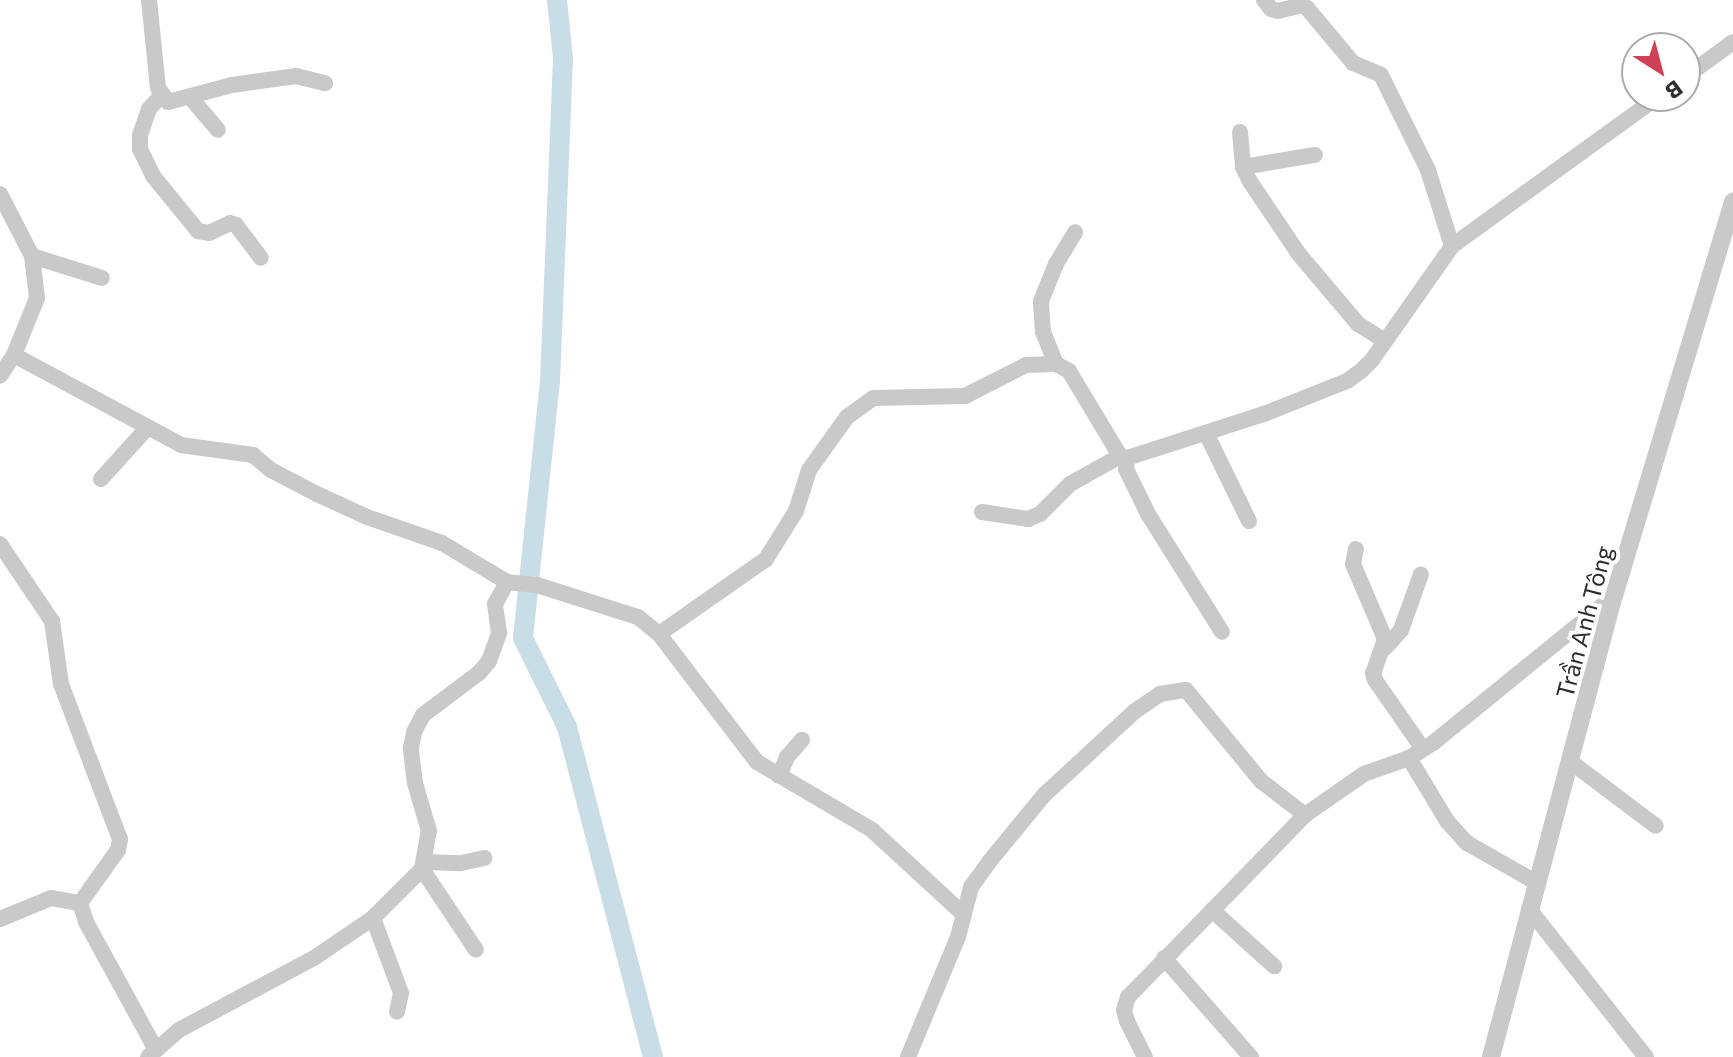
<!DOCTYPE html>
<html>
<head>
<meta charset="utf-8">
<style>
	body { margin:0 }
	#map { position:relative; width:1733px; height:1057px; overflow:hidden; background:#fff; font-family:Commissioner,sans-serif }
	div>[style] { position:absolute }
	.canal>* { height:20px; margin:-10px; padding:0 10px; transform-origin:10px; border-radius:10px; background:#c9dde6 }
	.minor>* { height:16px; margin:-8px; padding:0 8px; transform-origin:8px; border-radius:8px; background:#c9c9c9 }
	.tertiary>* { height:18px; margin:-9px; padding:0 9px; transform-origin:9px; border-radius:9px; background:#c9c9c9 }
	span { translate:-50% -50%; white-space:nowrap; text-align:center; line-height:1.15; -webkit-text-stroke:8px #fff; paint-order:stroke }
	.street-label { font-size:24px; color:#2c2c2c }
	.north { position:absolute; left:1621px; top:32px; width:80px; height:80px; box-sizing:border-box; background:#fff; border:2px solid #ababab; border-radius:50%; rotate:144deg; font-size:22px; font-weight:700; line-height:32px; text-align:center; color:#2c2c2c }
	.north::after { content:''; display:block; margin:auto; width:28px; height:36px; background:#d04156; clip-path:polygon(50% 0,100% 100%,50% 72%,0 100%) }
</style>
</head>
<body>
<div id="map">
	<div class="canal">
		<div style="left:557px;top:0;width:58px;rotate:84.1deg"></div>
		<div style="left:563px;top:58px;width:323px;rotate:92.3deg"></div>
		<div style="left:550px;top:381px;width:258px;rotate:96deg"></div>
		<div style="left:523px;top:638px;width:99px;rotate:63.7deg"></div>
		<div style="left:567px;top:727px;width:341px;rotate:75.4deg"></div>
	</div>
	<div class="minor">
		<div style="left:149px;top:0;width:88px;rotate:84.2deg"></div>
		<div style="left:158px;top:88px;width:17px;rotate:54deg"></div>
		<div style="left:168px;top:102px;width:66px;rotate:-14.9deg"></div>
		<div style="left:232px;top:85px;width:65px;rotate:-8deg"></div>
		<div style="left:296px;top:76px;width:30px;rotate:14deg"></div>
		<div style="left:1264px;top:0;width:11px;rotate:52deg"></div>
		<div style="left:1271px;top:9px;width:7px;rotate:16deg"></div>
		<div style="left:1278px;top:11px;width:25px;rotate:-14deg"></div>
		<div style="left:1302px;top:5px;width:6px;rotate:31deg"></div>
		<div style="left:1307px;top:8px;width:72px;rotate:50.1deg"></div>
		<div style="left:1353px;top:63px;width:30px;rotate:23deg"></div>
		<div style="left:1381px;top:75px;width:106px;rotate:63.7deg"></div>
		<div style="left:1428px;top:170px;width:80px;rotate:72.5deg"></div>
		<div style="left:1685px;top:77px;width:59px;rotate:-36.1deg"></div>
		<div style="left:161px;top:96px;width:18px;rotate:133deg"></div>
		<div style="left:149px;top:109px;width:28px;rotate:109deg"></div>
		<div style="left:140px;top:135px;width:14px;rotate:90deg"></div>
		<div style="left:140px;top:149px;width:30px;rotate:64deg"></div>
		<div style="left:153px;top:176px;width:71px;rotate:50.7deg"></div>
		<div style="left:198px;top:231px;width:11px;rotate:10deg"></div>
		<div style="left:209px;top:233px;width:23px;rotate:-25deg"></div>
		<div style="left:230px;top:223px;width:6px;rotate:18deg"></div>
		<div style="left:236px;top:225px;width:41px;rotate:52.9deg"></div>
		<div style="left:190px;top:97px;width:43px;rotate:49.7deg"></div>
		<div style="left:1240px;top:132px;width:35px;rotate:85deg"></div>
		<div style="left:1243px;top:167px;width:14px;rotate:65deg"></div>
		<div style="left:1249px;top:180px;width:88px;rotate:56.1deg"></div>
		<div style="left:1298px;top:253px;width:93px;rotate:49.8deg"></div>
		<div style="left:1358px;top:324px;width:32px;rotate:32deg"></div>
		<div style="left:1243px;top:167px;width:73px;rotate:-9.5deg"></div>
		<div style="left:0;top:194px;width:70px;rotate:62.7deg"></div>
		<div style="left:32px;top:256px;width:42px;rotate:83.2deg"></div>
		<div style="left:37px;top:298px;width:61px;rotate:112deg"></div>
		<div style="left:14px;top:355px;width:25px;rotate:124deg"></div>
		<div style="left:32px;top:256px;width:73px;rotate:17.4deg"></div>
		<div style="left:14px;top:355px;width:190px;rotate:28.3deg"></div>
		<div style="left:181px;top:445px;width:73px;rotate:7.9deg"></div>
		<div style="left:253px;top:455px;width:23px;rotate:40deg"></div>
		<div style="left:271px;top:470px;width:52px;rotate:27.6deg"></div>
		<div style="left:317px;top:494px;width:55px;rotate:24.7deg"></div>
		<div style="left:367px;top:517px;width:79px;rotate:19.1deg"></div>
		<div style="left:442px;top:543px;width:76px;rotate:31deg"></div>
		<div style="left:507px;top:582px;width:30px;rotate:6deg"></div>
		<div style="left:537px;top:585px;width:106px;rotate:17.6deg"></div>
		<div style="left:638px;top:617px;width:27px;rotate:39deg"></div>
		<div style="left:659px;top:634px;width:161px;rotate:52.6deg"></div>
		<div style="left:757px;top:762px;width:134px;rotate:30.6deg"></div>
		<div style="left:872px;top:830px;width:122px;rotate:42.7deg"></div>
		<div style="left:1056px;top:364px;width:35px;rotate:-112deg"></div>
		<div style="left:1043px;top:332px;width:31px;rotate:-94deg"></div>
		<div style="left:1041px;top:301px;width:40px;rotate:-68deg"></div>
		<div style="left:1056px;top:264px;width:37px;rotate:-59deg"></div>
		<div style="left:1206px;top:433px;width:98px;rotate:64deg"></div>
		<div style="left:1127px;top:458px;width:11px;rotate:95deg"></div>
		<div style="left:1126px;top:469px;width:50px;rotate:63.9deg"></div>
		<div style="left:1148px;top:514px;width:139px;rotate:57.9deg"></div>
		<div style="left:101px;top:479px;width:70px;rotate:-47.9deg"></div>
		<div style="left:982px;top:512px;width:47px;rotate:8.7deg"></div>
		<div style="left:1028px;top:519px;width:13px;rotate:-23deg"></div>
		<div style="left:1040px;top:514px;width:42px;rotate:-45deg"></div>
		<div style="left:1070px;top:484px;width:57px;rotate:-29.2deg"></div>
		<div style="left:0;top:544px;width:93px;rotate:56deg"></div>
		<div style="left:52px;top:621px;width:64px;rotate:81.9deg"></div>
		<div style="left:61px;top:684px;width:166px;rotate:69.2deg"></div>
		<div style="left:120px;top:839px;width:11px;rotate:100deg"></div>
		<div style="left:118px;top:850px;width:65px;rotate:125.6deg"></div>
		<div style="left:80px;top:903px;width:20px;rotate:72deg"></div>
		<div style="left:86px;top:922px;width:144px;rotate:61.3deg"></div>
		<div style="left:1356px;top:549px;width:15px;rotate:101deg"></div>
		<div style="left:1353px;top:564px;width:82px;rotate:66.9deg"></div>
		<div style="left:1385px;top:639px;width:36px;rotate:109deg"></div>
		<div style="left:1373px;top:673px;width:7px;rotate:74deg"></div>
		<div style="left:1375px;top:680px;width:84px;rotate:55.2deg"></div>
		<div style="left:659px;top:634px;width:131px;rotate:-35deg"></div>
		<div style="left:766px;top:559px;width:57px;rotate:-58deg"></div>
		<div style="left:796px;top:511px;width:43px;rotate:-72.4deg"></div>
		<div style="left:809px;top:470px;width:65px;rotate:-54.4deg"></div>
		<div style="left:847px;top:417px;width:32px;rotate:-36deg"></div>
		<div style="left:873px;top:398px;width:92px;rotate:-1.2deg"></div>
		<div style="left:965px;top:396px;width:68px;rotate:-26.9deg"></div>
		<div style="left:1026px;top:365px;width:30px;rotate:-2deg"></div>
		<div style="left:1056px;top:364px;width:15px;rotate:28deg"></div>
		<div style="left:1069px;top:371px;width:99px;rotate:59deg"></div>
		<div style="left:1120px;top:456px;width:7px;rotate:16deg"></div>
		<div style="left:1127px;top:458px;width:144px;rotate:-17.8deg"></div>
		<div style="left:1264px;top:414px;width:89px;rotate:-21.7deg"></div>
		<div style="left:1347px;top:381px;width:17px;rotate:-36deg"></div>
		<div style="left:1361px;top:371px;width:16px;rotate:-45deg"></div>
		<div style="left:1372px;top:360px;width:139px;rotate:-54.9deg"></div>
		<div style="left:1452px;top:246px;width:256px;rotate:-35.9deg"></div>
		<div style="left:1385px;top:648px;width:24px;rotate:-48deg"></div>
		<div style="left:1401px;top:630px;width:59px;rotate:-70.3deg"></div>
		<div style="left:1409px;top:758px;width:74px;rotate:58.9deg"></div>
		<div style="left:1447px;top:821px;width:30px;rotate:48deg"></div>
		<div style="left:1467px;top:843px;width:81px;rotate:29.7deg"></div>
		<div style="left:1571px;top:762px;width:106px;rotate:37deg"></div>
		<div style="left:779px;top:776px;width:21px;rotate:-67deg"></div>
		<div style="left:787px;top:757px;width:23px;rotate:-49deg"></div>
		<div style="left:426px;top:862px;width:35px;rotate:2deg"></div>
		<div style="left:461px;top:863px;width:24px;rotate:-12deg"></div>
		<div style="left:422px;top:869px;width:97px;rotate:56.3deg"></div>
		<div style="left:1529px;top:909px;width:189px;rotate:51.7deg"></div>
		<div style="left:1212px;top:910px;width:84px;rotate:42.1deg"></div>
		<div style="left:373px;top:918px;width:80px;rotate:69.5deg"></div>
		<div style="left:401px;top:993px;width:19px;rotate:102deg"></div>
		<div style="left:0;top:919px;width:55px;rotate:-22.4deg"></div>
		<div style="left:51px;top:898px;width:29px;rotate:10deg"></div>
		<div style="left:1164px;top:958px;width:132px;rotate:48.7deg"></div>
		<div style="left:148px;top:1057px;width:41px;rotate:-41.1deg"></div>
		<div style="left:179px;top:1030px;width:153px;rotate:-28.1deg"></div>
		<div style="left:314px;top:958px;width:71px;rotate:-34.1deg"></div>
		<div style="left:373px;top:918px;width:69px;rotate:-45deg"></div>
		<div style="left:422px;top:869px;width:39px;rotate:-80deg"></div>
		<div style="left:429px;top:831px;width:50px;rotate:-106.3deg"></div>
		<div style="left:415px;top:783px;width:35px;rotate:-97deg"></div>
		<div style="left:411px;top:748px;width:16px;rotate:-79deg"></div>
		<div style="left:414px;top:732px;width:19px;rotate:-62deg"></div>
		<div style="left:423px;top:715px;width:70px;rotate:-36.9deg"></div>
		<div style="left:479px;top:673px;width:16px;rotate:-50deg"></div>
		<div style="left:489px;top:661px;width:30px;rotate:-70deg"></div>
		<div style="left:499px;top:633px;width:29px;rotate:-98deg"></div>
		<div style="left:495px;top:604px;width:25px;rotate:-61deg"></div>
		<div style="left:908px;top:1057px;width:130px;rotate:-67.4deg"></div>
		<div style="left:958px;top:937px;width:52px;rotate:-75.4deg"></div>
		<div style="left:971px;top:887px;width:31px;rotate:-54deg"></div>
		<div style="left:989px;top:862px;width:87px;rotate:-50.6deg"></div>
		<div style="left:1044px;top:795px;width:124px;rotate:-42.7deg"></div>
		<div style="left:1135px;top:711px;width:30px;rotate:-34deg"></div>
		<div style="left:1160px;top:694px;width:26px;rotate:-9deg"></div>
		<div style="left:1186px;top:690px;width:118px;rotate:50.5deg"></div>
		<div style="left:1261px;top:781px;width:56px;rotate:37.7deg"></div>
		<div style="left:1305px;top:815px;width:72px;rotate:-34.8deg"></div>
		<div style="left:1364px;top:774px;width:48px;rotate:-19.6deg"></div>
		<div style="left:1409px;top:758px;width:28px;rotate:-32deg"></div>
		<div style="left:1433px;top:743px;width:233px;rotate:-39.1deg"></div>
		<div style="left:1145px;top:1057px;width:40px;rotate:-116.6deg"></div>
		<div style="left:1127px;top:1021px;width:11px;rotate:-105deg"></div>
		<div style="left:1124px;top:1010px;width:14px;rotate:-73deg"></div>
		<div style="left:1128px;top:997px;width:254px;rotate:-45.8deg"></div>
	</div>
	<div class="tertiary">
		<div style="left:1491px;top:1057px;width:477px;rotate:-75.1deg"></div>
		<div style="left:1614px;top:596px;width:412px;rotate:-73.2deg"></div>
	</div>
	<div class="street-label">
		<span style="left:1584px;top:622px;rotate:-75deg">Trần Anh Tông</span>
	</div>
	<div class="north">B</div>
</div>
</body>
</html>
